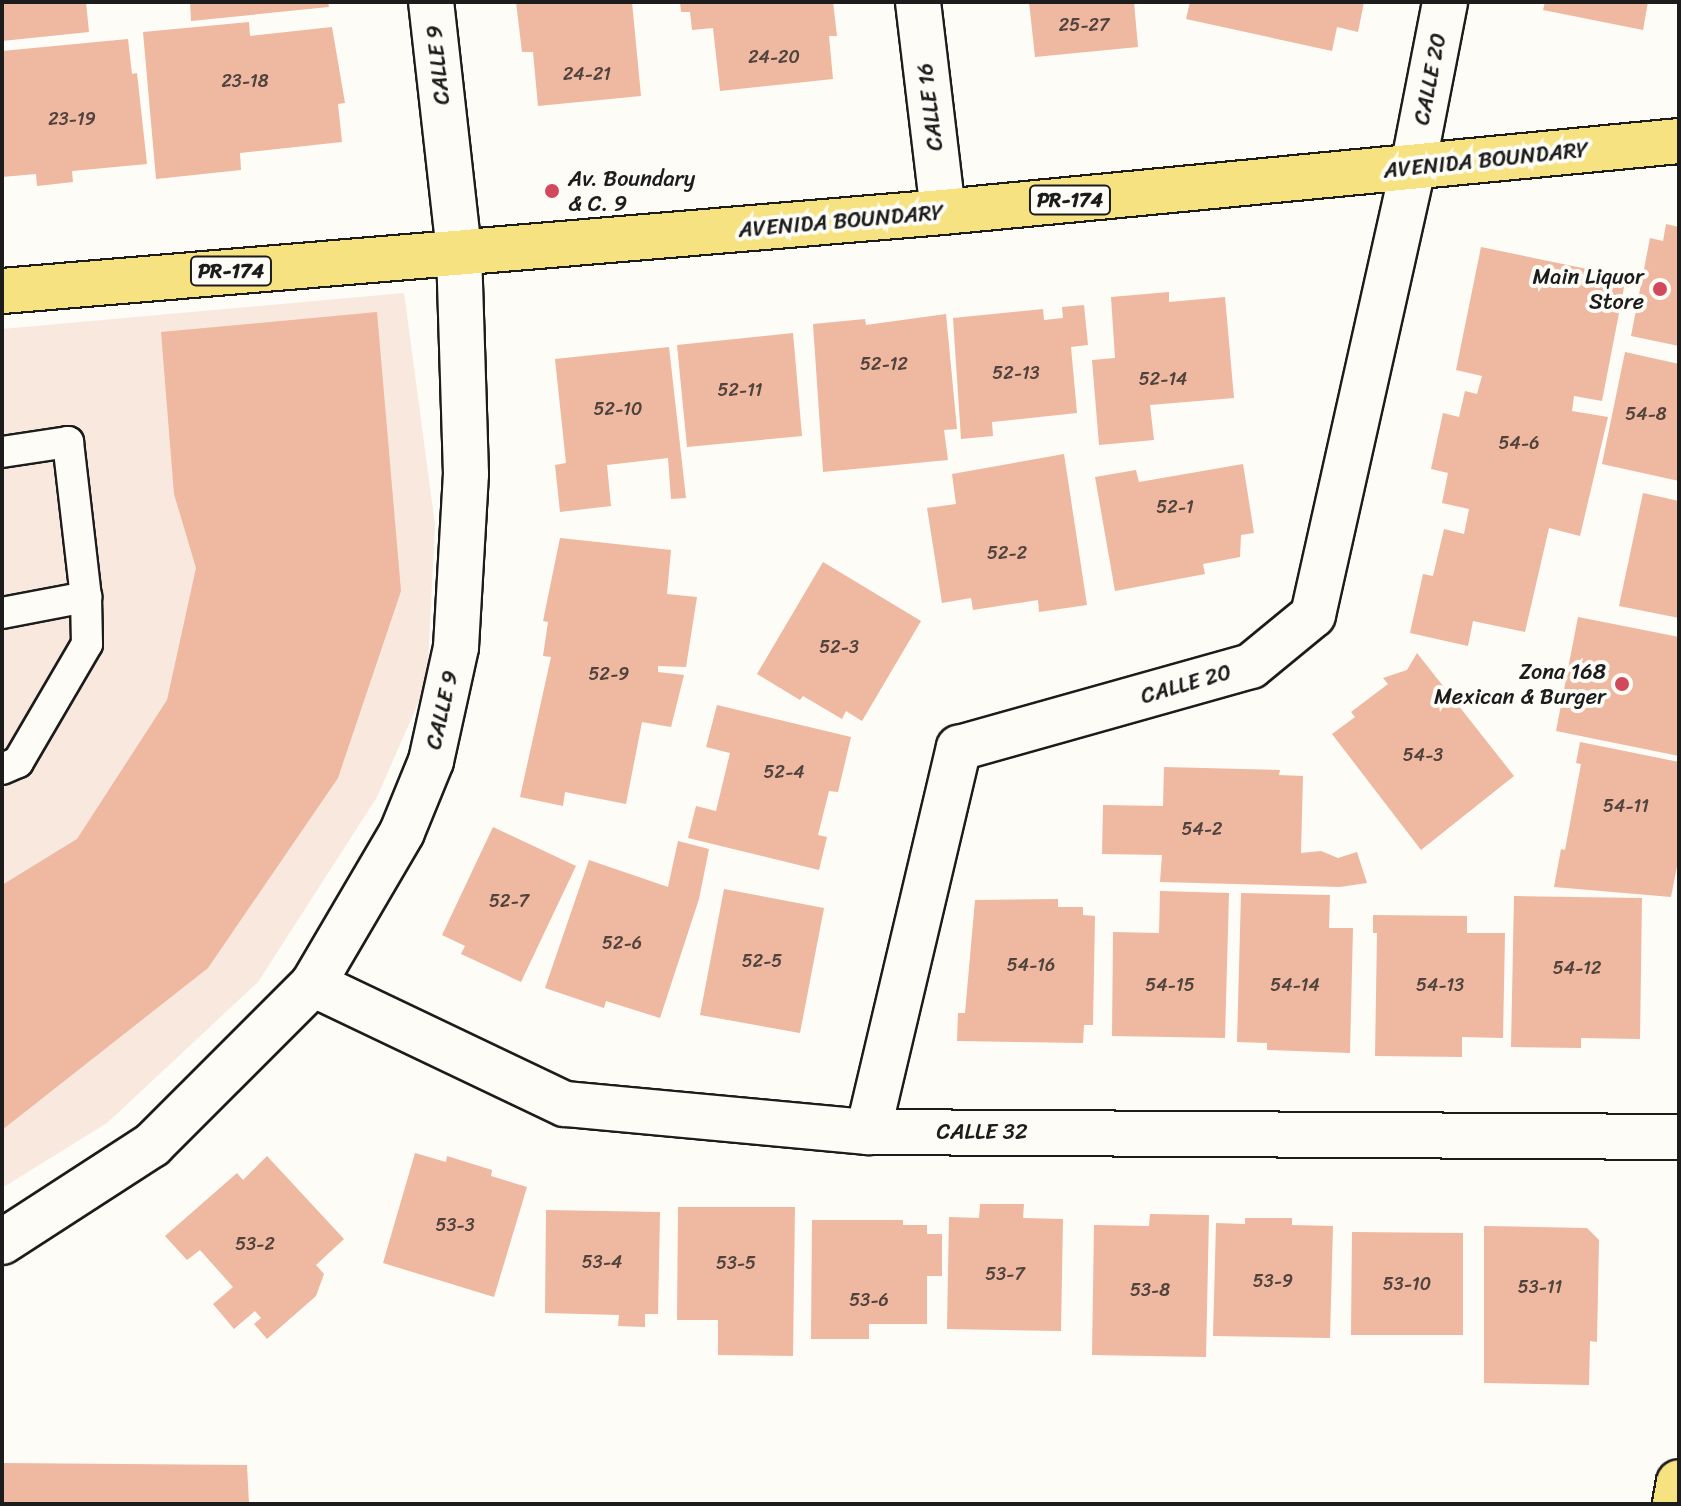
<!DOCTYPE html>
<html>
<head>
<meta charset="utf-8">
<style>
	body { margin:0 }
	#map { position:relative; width:1681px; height:1506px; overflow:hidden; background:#fdfcf7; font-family:Sriracha,sans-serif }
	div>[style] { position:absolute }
	.built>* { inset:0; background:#f8e8dd }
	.building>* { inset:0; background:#eeb8a1 }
	.roads { filter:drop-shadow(2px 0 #1c1c1c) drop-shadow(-2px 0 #1c1c1c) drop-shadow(0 2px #1c1c1c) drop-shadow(0 -2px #1c1c1c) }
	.service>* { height:30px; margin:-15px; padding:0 15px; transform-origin:15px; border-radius:15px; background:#fdfcf7 }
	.minor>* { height:44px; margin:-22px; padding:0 22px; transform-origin:22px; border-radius:22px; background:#fdfcf7 }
	.trunk>* { height:44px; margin:-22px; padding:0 22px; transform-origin:22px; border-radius:22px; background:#f7e281 }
	.dots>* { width:22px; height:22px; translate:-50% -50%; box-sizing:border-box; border:4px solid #fdfcf7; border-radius:50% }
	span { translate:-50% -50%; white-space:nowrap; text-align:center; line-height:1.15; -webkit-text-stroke:8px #fdfcf7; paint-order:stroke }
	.number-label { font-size:18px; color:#50433d }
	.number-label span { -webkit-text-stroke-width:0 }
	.shield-label span { padding:2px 6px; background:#fdfcf7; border:2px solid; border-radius:6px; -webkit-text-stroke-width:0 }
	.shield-label { font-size:20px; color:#1c1c1c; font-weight:700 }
	.street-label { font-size:22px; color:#1c1c1c }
	.poi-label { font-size:22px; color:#1c1c1c }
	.left { translate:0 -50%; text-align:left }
	.right { translate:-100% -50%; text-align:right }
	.frame { position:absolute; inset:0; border:4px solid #1c1c1c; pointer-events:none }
</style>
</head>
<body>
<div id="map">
	<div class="built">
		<div style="clip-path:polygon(404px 293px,435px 525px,427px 683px,377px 797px,258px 982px,107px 1123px,2px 1188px,2px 329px)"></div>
	</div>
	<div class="building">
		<div style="clip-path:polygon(2px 2px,86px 2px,89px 32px,2px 41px)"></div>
		<div style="clip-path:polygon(190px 2px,328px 2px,329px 7px,191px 21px)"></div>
		<div style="clip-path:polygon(516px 2px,632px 2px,641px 96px,538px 106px,533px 52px,522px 52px)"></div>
		<div style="clip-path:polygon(680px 2px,833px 2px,837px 36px,829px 36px,833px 79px,720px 91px,713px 28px,692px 30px,690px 12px,681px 12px)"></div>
		<div style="clip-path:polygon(1029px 2px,1134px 2px,1138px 47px,1035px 57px)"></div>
		<div style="clip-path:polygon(1190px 2px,1364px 2px,1358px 32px,1337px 27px,1332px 51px,1186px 19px)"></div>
		<div style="clip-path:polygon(1545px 2px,1648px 2px,1643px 30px,1543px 10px)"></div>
		<div style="clip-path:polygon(249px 22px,250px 36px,332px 27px,345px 103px,338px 104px,342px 142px,240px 153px,241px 170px,156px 179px,143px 32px)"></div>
		<div style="clip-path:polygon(128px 39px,132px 74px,137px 73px,147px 164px,72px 171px,73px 182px,37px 186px,36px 174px,2px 177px,2px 51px)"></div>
		<div style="clip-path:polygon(1666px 224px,1679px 227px,1679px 346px,1631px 336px,1650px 238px,1663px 241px)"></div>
		<div style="clip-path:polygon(1481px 247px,1626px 277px,1602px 401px,1574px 396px,1572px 411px,1608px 417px,1580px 536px,1549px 528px,1525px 632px,1473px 621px,1468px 646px,1410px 633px,1423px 574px,1433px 576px,1444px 529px,1464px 534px,1469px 509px,1442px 503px,1448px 473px,1431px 469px,1443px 413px,1459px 417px,1465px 391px,1477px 394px,1482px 376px,1456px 370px)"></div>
		<div style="clip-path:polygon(1169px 292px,1169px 302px,1225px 297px,1234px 398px,1150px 405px,1154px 440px,1099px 445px,1092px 360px,1115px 358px,1111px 297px)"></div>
		<div style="clip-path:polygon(1084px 305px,1088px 345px,1071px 347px,1077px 413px,992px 422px,993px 436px,961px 439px,953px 318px,1043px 309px,1044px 320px,1063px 318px,1062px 307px)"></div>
		<div style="clip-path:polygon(377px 312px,401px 591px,338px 778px,208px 968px,2px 1130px,2px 885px,77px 839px,167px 700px,196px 568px,174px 494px,161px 332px)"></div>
		<div style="clip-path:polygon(946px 314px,957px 429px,944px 430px,948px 460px,823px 472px,813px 324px,865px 319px,866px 325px)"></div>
		<div style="clip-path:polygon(793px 333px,802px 436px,687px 447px,677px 345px)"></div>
		<div style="clip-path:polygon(669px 347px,686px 498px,671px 499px,668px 458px,607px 465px,611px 506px,560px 512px,555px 465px,566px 463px,555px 359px)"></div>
		<div style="clip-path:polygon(1625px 352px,1679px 364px,1679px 481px,1602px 464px)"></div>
		<div style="clip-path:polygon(1064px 454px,1087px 605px,1039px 612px,1038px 600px,973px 610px,971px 598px,942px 603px,927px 508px,956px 504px,952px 474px)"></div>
		<div style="clip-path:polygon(1243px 464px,1254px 533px,1241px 535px,1240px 557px,1203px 564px,1205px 574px,1115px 591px,1095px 477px,1136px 470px,1139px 482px)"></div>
		<div style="clip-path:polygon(1643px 493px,1679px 501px,1679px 618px,1619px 606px)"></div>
		<div style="clip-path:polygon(560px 538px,671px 550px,667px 594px,697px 597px,686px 667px,658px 666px,658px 672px,684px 675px,671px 727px,642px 722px,626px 804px,565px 792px,563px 806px,520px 797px,551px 657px,543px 656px,548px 622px,543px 621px)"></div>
		<div style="clip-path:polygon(823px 562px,921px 621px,862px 721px,846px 711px,842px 719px,803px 696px,800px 700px,757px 674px)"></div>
		<div style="clip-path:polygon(1578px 617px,1679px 637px,1679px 756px,1556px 731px)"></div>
		<div style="clip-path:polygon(1417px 653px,1514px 776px,1421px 850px,1332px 734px,1355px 717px,1351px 712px,1388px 684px,1383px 678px,1407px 670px)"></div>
		<div style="clip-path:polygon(717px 705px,851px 737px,838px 792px,829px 791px,818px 835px,827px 837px,819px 870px,688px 838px,696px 806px,716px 811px,730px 753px,706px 747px)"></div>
		<div style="clip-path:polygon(1580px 742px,1679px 762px,1679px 856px,1671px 897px,1554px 887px,1561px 849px,1565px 850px,1581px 764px,1576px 763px)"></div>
		<div style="clip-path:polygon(1164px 767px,1280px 770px,1279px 775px,1303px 776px,1301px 853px,1321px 851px,1338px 858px,1357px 852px,1367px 883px,1340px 887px,1160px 882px,1162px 855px,1102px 854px,1103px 805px,1163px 806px)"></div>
		<div style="clip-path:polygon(493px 827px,576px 866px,521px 982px,461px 954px,465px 946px,442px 935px)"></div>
		<div style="clip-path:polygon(678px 841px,709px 849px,699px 899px,660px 1018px,606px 1001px,604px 1008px,545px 988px,589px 860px,668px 887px)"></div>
		<div style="clip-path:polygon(724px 889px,824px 908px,800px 1033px,700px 1015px)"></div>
		<div style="clip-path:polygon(1160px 891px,1229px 893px,1225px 1038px,1112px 1036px,1113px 932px,1159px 933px)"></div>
		<div style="clip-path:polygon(1241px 893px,1330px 895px,1329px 928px,1353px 928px,1350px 1053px,1267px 1050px,1267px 1043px,1237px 1042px)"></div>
		<div style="clip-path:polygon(1514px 896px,1642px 898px,1640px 1039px,1581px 1038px,1581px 1048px,1511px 1047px)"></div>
		<div style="clip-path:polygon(1058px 899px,1058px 907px,1083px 907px,1083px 915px,1095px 916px,1093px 1025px,1084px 1025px,1083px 1043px,957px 1041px,958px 1013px,965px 1013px,975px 900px)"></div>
		<div style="clip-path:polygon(1373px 915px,1467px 916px,1467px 933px,1505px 933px,1503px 1038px,1462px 1037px,1462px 1057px,1375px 1056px,1377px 933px,1373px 933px)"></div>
		<div style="clip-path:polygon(415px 1153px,446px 1162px,447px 1156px,492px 1170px,491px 1176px,527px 1187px,494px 1297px,383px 1263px)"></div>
		<div style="clip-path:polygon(267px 1156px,344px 1239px,316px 1265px,324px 1274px,316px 1296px,267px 1339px,254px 1324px,261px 1318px,255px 1311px,234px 1329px,213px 1304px,233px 1287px,200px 1250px,187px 1260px,165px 1236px,237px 1173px,243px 1180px)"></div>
		<div style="clip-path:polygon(980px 1204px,1024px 1204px,1023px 1218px,1063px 1219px,1061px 1331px,947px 1329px,949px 1217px,979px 1218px)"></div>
		<div style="clip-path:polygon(678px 1207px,795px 1207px,793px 1356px,718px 1355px,718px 1320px,677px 1320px)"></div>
		<div style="clip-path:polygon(546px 1210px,660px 1212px,658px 1314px,645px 1314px,645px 1327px,618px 1326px,619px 1315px,545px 1313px)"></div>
		<div style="clip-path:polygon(1150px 1214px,1209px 1215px,1206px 1357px,1092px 1355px,1094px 1225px,1149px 1226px)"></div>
		<div style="clip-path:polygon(1245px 1218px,1292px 1218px,1292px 1225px,1333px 1226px,1330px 1338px,1213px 1336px,1216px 1223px,1245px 1224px)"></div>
		<div style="clip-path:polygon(812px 1220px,903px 1220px,903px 1225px,927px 1225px,927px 1234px,942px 1234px,942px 1276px,927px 1276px,927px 1324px,869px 1324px,869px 1339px,811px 1339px)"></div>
		<div style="clip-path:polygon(1484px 1226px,1587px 1228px,1599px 1240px,1597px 1342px,1590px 1341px,1589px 1385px,1484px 1383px)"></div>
		<div style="clip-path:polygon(1352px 1232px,1463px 1233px,1463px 1335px,1351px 1335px)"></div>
		<div style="clip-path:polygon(2px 1463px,247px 1465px,249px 1504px,2px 1504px)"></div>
	</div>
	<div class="roads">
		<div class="service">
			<div style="left:2px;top:452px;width:67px;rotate:-8.6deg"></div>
			<div style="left:68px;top:442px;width:156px;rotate:83.4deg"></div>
			<div style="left:86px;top:597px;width:47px;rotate:88.8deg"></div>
			<div style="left:87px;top:644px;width:137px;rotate:120.3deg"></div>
			<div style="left:18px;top:762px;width:17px;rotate:156deg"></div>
			<div style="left:2px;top:613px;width:86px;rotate:-10.8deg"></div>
		</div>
		<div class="minor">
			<div style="left:918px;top:2px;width:211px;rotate:83.2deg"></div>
			<div style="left:313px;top:984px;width:279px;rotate:25.5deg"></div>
			<div style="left:565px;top:1104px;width:304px;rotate:5.3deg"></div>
			<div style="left:868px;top:1132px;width:811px;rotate:0.35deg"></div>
			<div style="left:868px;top:1132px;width:395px;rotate:-76.7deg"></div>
			<div style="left:959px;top:748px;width:303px;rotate:-15.7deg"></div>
			<div style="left:1251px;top:666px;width:80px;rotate:-39.4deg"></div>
			<div style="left:1313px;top:615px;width:459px;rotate:-77.4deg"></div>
			<div style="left:1413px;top:167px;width:168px;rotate:-79deg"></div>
			<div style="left:2px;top:1242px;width:179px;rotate:-32.9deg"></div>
			<div style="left:152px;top:1145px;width:228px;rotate:-45deg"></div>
			<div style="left:313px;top:984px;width:176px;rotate:-59.6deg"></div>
			<div style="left:402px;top:832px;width:77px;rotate:-67.8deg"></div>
			<div style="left:431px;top:761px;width:117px;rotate:-77.6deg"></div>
			<div style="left:456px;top:647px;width:173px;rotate:-86.7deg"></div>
			<div style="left:466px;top:474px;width:223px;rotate:-91.8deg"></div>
			<div style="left:459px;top:251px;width:251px;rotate:-96.4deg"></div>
		</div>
		<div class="trunk">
			<div style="left:2px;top:291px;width:944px;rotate:-4.8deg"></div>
			<div style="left:943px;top:212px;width:739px;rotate:-5.51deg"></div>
			<div style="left:1675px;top:1504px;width:22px;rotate:-80deg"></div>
		</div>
	</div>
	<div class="dots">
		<div style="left:552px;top:191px;background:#d1495b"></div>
		<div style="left:1660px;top:289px;background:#d1495b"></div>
		<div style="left:1622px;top:684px;background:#d1495b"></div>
	</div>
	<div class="number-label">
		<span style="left:1084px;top:25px">25-27</span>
		<span style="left:774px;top:57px">24-20</span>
		<span style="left:587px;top:74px">24-21</span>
		<span style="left:245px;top:81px">23-18</span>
		<span style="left:72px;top:119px">23-19</span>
		<span style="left:884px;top:364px">52-12</span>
		<span style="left:1016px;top:373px">52-13</span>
		<span style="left:1163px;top:379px">52-14</span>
		<span style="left:740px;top:390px">52-11</span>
		<span style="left:618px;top:409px">52-10</span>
		<span style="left:1646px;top:414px">54-8</span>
		<span style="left:1519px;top:443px">54-6</span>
		<span style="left:1175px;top:507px">52-1</span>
		<span style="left:1007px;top:553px">52-2</span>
		<span style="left:839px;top:647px">52-3</span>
		<span style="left:609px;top:674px">52-9</span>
		<span style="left:1423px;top:755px">54-3</span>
		<span style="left:784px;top:772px">52-4</span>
		<span style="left:1626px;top:806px">54-11</span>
		<span style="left:1202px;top:829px">54-2</span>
		<span style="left:509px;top:901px">52-7</span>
		<span style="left:622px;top:943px">52-6</span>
		<span style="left:762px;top:961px">52-5</span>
		<span style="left:1031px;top:965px">54-16</span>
		<span style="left:1577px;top:968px">54-12</span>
		<span style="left:1170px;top:985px">54-15</span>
		<span style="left:1295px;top:985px">54-14</span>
		<span style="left:1440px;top:985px">54-13</span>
		<span style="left:455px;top:1225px">53-3</span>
		<span style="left:255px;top:1244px">53-2</span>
		<span style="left:602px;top:1262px">53-4</span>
		<span style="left:736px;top:1263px">53-5</span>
		<span style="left:1005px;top:1274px">53-7</span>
		<span style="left:1273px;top:1281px">53-9</span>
		<span style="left:1407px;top:1284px">53-10</span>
		<span style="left:1540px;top:1287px">53-11</span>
		<span style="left:1150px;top:1290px">53-8</span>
		<span style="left:869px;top:1300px">53-6</span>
	</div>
	<div class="shield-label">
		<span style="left:1070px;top:200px">PR-174</span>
		<span style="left:231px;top:271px">PR-174</span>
	</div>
	<div class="street-label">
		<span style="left:438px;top:65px;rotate:-96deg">CALLE 9</span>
		<span style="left:1430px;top:79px;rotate:-79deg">CALLE 20</span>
		<span style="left:930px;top:107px;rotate:-97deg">CALLE 16</span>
		<span style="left:1486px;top:160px;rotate:-6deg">AVENIDA BOUNDARY</span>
		<span style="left:841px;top:221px;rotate:-5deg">AVENIDA BOUNDARY</span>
		<span style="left:1186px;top:684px;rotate:-16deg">CALLE 20</span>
		<span style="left:442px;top:710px;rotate:-77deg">CALLE 9</span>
		<span style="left:982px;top:1132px">CALLE 32</span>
	</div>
	<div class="poi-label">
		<span class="left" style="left:568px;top:191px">Av. Boundary<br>&amp; C. 9</span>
		<span class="right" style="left:1644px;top:289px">Main Liquor<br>Store</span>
		<span class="right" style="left:1606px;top:684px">Zona 168<br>Mexican &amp; Burger</span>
	</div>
	<div class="frame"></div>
</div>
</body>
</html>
